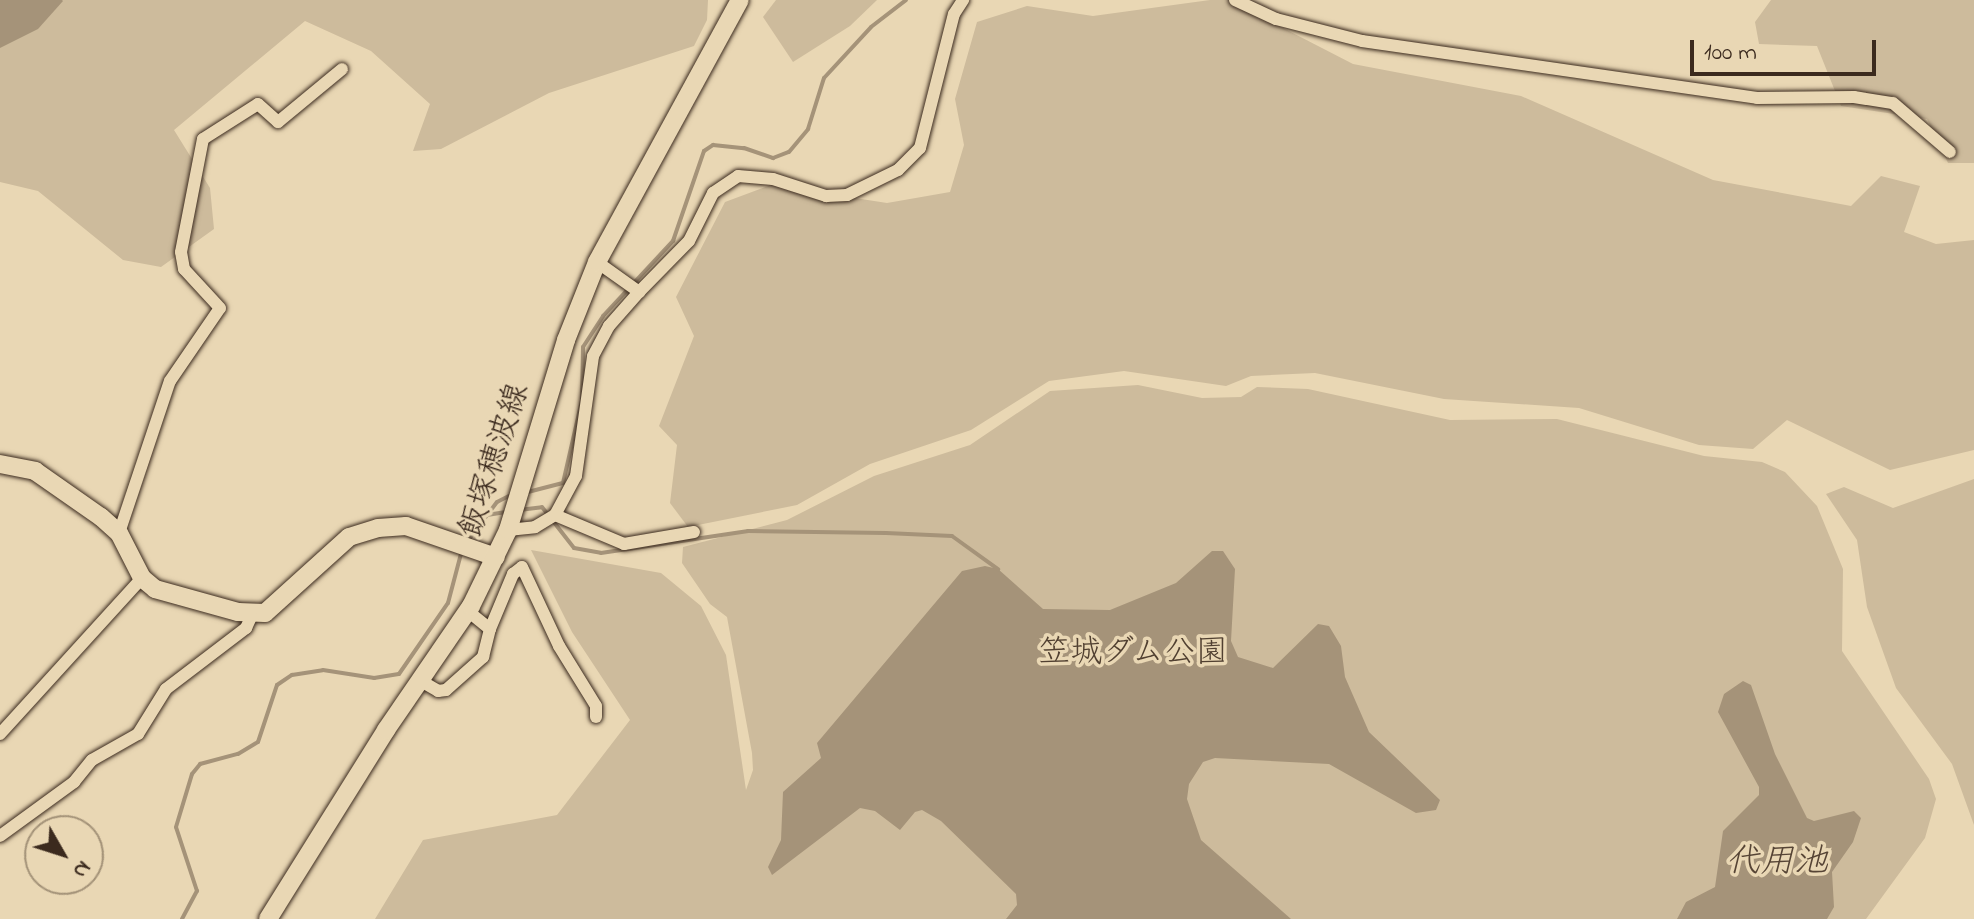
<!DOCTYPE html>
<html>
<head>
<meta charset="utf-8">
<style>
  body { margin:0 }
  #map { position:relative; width:1974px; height:919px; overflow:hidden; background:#e9d7b4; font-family:"Indie Flower","Klee One",sans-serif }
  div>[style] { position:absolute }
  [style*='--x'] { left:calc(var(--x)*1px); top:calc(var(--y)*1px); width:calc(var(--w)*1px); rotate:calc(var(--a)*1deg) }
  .green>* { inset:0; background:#cdbb9c }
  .water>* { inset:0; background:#a59379 }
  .stream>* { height:4px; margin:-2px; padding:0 2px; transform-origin:2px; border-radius:2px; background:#a59379 }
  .roads { filter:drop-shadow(0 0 2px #3b2a1e) drop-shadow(0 0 2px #3b2a1e) }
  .street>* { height:12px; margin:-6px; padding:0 6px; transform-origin:6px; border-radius:6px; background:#e9d7b4 }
  .secondary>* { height:18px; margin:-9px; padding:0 9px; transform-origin:9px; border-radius:9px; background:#e9d7b4 }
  span { translate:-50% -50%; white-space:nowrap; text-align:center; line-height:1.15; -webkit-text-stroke:7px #e9d7b4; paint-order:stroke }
  .street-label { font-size:32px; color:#3b2a1e }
  .park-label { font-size:32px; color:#514031 }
  .water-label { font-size:34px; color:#564435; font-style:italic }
  .north { position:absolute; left:24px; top:815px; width:80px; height:80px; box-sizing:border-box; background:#e9d7b4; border:2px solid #a39278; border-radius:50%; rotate:129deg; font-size:22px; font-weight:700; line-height:32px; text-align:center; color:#3b2a1e }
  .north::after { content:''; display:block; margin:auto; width:28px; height:36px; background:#3b2a1e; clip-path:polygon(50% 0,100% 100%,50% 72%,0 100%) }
  .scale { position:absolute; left:1690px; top:40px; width:186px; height:36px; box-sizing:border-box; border:4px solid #3b2a1e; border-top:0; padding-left:10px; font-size:24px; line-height:28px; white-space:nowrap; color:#3b2a1e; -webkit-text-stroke:6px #e9d7b4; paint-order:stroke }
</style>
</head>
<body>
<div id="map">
  <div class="green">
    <i style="clip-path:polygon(0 0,708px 0,707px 20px,694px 46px,549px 93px,441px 149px,413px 151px,430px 104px,371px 51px,305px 21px,174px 130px,210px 188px,214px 229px,161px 267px,123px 260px,38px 191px,0 182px)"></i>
    <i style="clip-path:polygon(776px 0,877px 0,850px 26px,793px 62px,763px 17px)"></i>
    <i style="clip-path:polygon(1210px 0,1229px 0,1353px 64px,1521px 96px,1713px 180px,1851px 206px,1881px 176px,1920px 186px,1904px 232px,1936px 244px,1974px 240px,1974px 450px,1890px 470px,1787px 420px,1753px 449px,1699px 445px,1579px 408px,1444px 399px,1315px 373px,1251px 376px,1226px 386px,1124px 371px,1049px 381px,971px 430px,870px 464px,797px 505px,688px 527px,670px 503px,677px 445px,659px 426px,694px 336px,676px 297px,725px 202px,771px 185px,887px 203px,950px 192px,964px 145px,955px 99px,977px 22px,1027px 6px,1093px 16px)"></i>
    <i style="clip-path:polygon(1771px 0,1974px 0,1974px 163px,1948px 163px,1927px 119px,1841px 106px,1817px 46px,1759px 44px,1755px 22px)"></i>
    <i style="clip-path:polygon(1138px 385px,1202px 398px,1241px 397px,1257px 387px,1308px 389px,1450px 420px,1557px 419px,1704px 456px,1762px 462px,1785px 472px,1817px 506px,1843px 569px,1842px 651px,1929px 779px,1936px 799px,1925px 838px,1866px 919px,375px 919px,423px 840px,557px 815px,630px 720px,572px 632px,531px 550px,661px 573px,701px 606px,726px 655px,746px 790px,753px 770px,752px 753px,727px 617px,710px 604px,682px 563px,683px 547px,787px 520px,874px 476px,970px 445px,1050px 391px)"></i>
    <i style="clip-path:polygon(1974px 479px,1974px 825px,1952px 764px,1896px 688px,1867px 607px,1857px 540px,1826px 494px,1844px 487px,1893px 508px)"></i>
  </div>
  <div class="water">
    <i style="clip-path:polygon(0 0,62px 0,63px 1px,38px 29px,0 48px)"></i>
    <i style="clip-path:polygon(1212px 551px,1223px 551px,1235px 569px,1231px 641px,1238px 657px,1273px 668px,1318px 624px,1329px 626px,1341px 646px,1345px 677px,1369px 732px,1440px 800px,1436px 810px,1416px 813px,1329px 764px,1215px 758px,1203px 762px,1189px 784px,1187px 799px,1201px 840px,1291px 919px,1006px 919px,1017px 905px,1016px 894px,941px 821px,922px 810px,915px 812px,900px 830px,875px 811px,860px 808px,772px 875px,768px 867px,781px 840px,783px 792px,821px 758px,817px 743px,962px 571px,985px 566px,998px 569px,1043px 609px,1110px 610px,1176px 583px)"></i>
    <i style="clip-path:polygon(1743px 681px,1751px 685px,1775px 754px,1807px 818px,1814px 821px,1854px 811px,1861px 818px,1853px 842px,1832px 872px,1834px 907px,1827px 919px,1677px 919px,1686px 902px,1715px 887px,1723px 831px,1759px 795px,1759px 787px,1718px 712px,1724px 694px)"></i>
  </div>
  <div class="stream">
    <i style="--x:524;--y:493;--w:40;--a:-14.4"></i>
    <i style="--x:563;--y:483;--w:85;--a:-77.1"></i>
    <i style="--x:582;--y:400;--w:53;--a:-88.9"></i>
    <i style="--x:583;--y:347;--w:37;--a:-57"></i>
    <i style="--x:603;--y:316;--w:103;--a:-47"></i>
    <i style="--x:673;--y:241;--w:95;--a:-71"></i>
    <i style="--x:704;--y:151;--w:11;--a:-34"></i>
    <i style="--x:713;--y:145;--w:31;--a:6"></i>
    <i style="--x:744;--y:148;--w:31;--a:19"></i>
    <i style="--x:773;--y:158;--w:17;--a:-21"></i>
    <i style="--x:789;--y:152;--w:30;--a:-50"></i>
    <i style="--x:808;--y:129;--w:53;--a:-72.6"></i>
    <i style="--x:824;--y:78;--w:69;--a:-47.3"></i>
    <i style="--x:871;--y:27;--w:44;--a:-37.6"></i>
    <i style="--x:519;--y:510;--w:23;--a:-7"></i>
    <i style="--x:542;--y:507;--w:52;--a:52"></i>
    <i style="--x:574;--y:548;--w:27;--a:10"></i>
    <i style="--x:601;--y:553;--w:149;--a:-8.5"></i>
    <i style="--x:748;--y:531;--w:138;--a:0.8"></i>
    <i style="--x:886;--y:533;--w:66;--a:2.6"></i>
    <i style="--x:952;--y:536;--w:57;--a:35.7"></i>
    <i style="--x:487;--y:515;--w:19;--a:-9"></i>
    <i style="--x:466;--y:543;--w:51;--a:-52.9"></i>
    <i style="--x:497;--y:502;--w:16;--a:-27"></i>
    <i style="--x:182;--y:919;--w:32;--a:-62"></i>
    <i style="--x:197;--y:891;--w:67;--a:-108.2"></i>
    <i style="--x:176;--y:827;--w:55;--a:-73.2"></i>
    <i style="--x:192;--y:774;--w:13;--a:-51"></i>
    <i style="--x:200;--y:764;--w:39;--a:-15"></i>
    <i style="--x:238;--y:754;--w:23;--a:-31"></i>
    <i style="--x:258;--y:742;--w:60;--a:-71.6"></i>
    <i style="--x:277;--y:685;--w:18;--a:-34"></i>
    <i style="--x:292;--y:675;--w:31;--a:-9"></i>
    <i style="--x:323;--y:670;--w:52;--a:8.9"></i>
    <i style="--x:374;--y:678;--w:25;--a:-9"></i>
    <i style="--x:399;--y:674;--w:86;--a:-55.4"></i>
    <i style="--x:448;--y:603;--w:55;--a:-75.2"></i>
  </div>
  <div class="roads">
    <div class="street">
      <i style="--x:1235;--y:0;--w:45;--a:24.9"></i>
      <i style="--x:1276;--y:19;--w:89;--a:14.3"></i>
      <i style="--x:1362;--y:41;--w:399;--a:8.2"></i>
      <i style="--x:1757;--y:98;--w:97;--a:-0.6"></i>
      <i style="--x:1854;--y:97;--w:39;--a:9"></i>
      <i style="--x:1893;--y:103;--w:75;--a:40.7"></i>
      <i style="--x:597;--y:262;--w:52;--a:35.5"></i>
      <i style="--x:639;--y:292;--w:71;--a:-45.6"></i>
      <i style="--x:689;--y:241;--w:54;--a:-63.4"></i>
      <i style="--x:713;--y:193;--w:30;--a:-34"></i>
      <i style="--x:738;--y:176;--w:35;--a:5"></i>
      <i style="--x:773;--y:179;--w:56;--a:17.8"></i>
      <i style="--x:826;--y:196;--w:21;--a:-3"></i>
      <i style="--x:847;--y:195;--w:57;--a:-26.1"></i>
      <i style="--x:898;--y:170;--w:31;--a:-45"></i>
      <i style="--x:920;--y:148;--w:138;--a:-75.8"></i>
      <i style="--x:954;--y:14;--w:17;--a:-57"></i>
      <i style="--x:555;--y:515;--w:44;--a:-61.7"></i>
      <i style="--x:576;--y:476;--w:121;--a:-81.9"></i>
      <i style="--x:593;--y:356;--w:34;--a:-62"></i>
      <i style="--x:609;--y:326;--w:45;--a:-48.6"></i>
      <i style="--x:508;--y:530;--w:27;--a:-6"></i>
      <i style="--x:535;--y:527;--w:23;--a:-31"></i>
      <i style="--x:555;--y:515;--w:75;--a:22.8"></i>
      <i style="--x:624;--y:544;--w:71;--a:-9.7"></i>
      <i style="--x:119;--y:533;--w:160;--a:-71.5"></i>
      <i style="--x:170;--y:381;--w:88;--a:-55.6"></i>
      <i style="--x:220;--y:308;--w:53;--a:-132.7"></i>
      <i style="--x:184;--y:269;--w:17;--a:-100"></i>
      <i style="--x:181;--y:252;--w:115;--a:-79"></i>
      <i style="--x:203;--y:139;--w:65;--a:-32.5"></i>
      <i style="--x:258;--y:104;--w:27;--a:42"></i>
      <i style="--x:278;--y:122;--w:83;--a:-39.6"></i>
      <i style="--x:490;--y:629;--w:60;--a:-67.3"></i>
      <i style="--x:513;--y:574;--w:11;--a:-38"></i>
      <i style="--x:522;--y:567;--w:87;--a:64.9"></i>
      <i style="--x:559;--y:646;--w:70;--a:58.3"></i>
      <i style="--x:596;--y:706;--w:11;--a:90"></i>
      <i style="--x:421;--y:681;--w:20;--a:30"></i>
      <i style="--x:438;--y:691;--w:8;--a:-7"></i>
      <i style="--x:446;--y:690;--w:50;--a:-41.7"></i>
      <i style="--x:483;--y:657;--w:29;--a:-76"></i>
      <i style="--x:490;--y:629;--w:28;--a:-141"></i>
      <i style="--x:0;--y:734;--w:211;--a:-47.7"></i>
      <i style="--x:0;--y:836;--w:92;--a:-36.1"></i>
      <i style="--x:74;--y:782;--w:28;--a:-51"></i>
      <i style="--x:92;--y:760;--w:53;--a:-29.5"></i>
      <i style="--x:138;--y:734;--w:53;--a:-58.1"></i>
      <i style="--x:166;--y:689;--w:101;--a:-37.3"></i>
      <i style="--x:246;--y:628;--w:14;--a:-65"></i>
    </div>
    <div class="secondary">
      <i style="--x:0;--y:464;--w:36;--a:11"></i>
      <i style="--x:35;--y:471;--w:80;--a:34.9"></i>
      <i style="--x:101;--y:517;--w:24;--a:42"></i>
      <i style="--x:119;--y:533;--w:51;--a:62.9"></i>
      <i style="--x:142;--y:578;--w:17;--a:40"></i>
      <i style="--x:155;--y:589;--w:86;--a:15.5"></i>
      <i style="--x:238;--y:612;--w:27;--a:2"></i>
      <i style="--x:265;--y:613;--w:113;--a:-42.1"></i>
      <i style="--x:349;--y:537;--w:30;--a:-17"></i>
      <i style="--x:378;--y:528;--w:28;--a:-4"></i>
      <i style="--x:406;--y:526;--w:95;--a:19"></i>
      <i style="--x:268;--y:919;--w:223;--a:-58"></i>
      <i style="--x:386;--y:730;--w:150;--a:-55.6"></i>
      <i style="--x:471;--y:606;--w:85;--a:-64"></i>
      <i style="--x:508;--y:530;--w:199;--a:-73"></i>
      <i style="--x:566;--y:340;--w:84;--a:-68.3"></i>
      <i style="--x:597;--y:262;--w:298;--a:-61.4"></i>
    </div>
  </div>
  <div class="street-label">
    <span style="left:496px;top:461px;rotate:-72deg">飯塚穂波線</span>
  </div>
  <div class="park-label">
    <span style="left:1133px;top:654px">笠城ダム公園</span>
  </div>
  <div class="water-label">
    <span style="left:1777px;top:864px">代用池</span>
  </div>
  <div class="north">N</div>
  <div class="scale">100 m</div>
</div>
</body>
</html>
